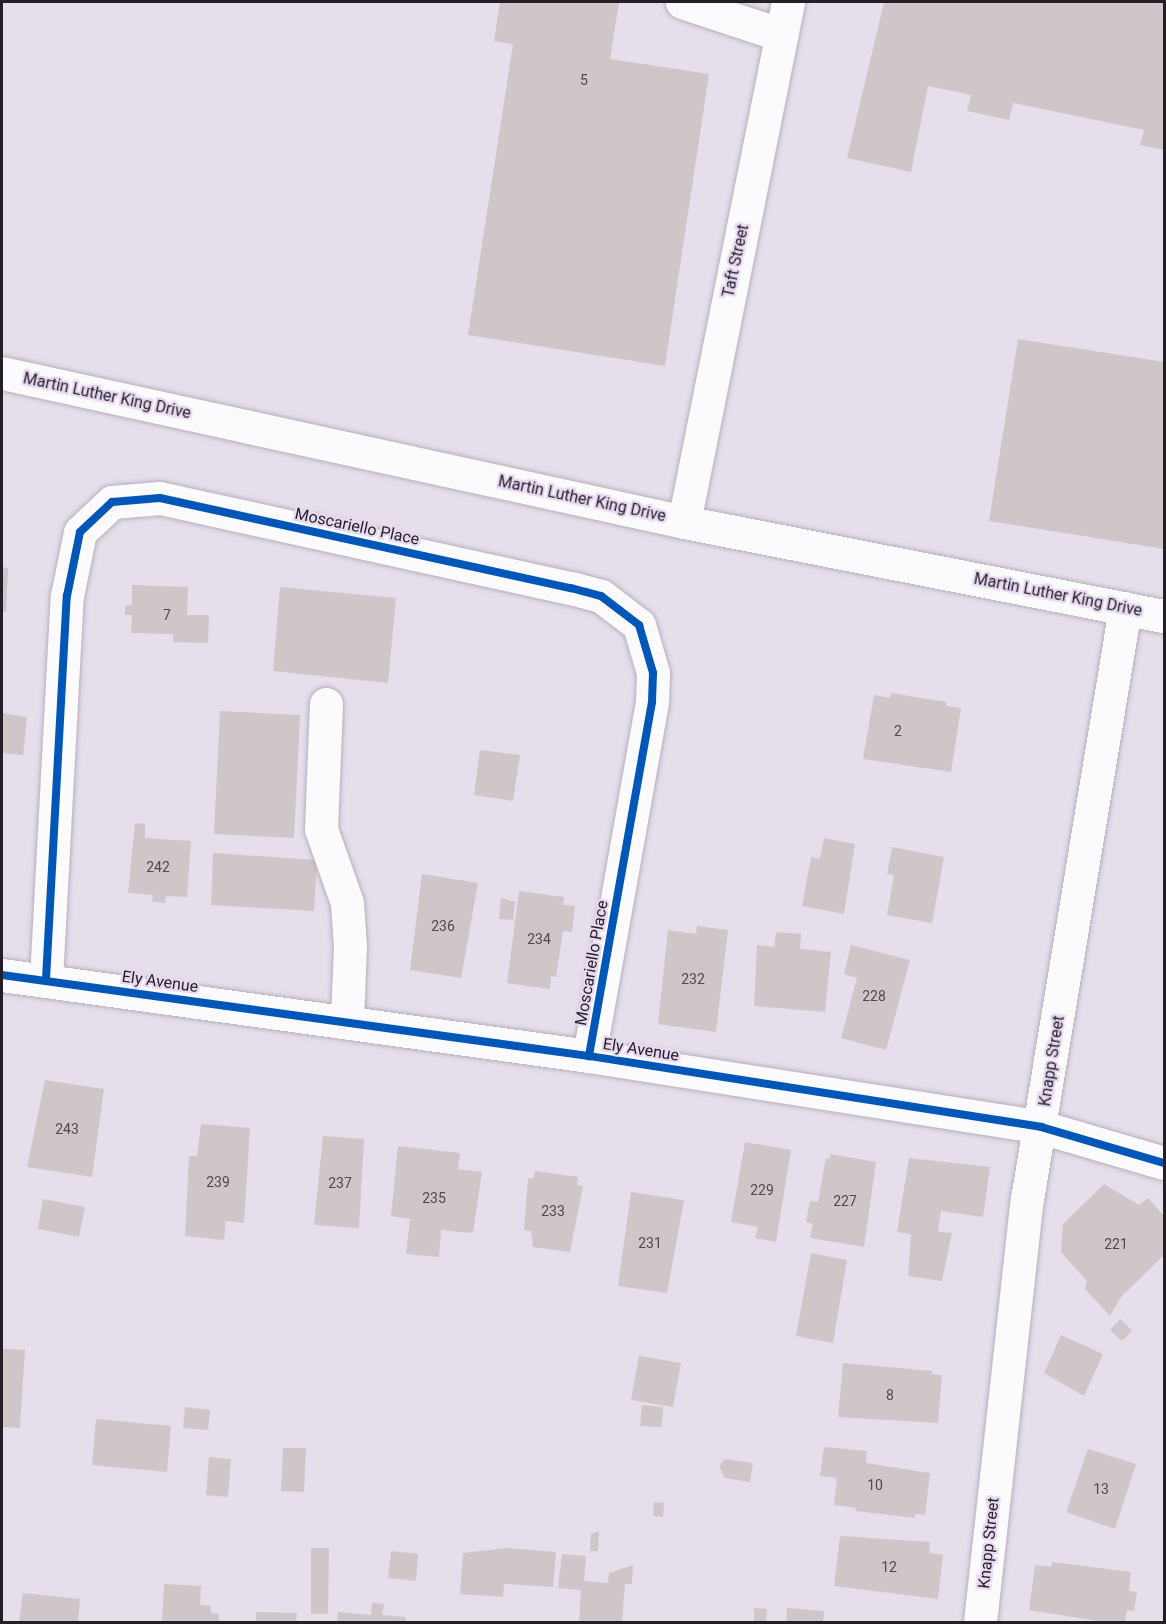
<!DOCTYPE html>
<html>
<head>
<meta charset="utf-8">
<style>
  body { margin:0 }
  #map { position:relative; width:1166px; height:1624px; overflow:hidden; background:#e6deeb; font-family:Roboto,sans-serif }
  div>[style] { position:absolute }
  [style*='--x'] { left:calc(var(--x)*1px); top:calc(var(--y)*1px); width:calc(var(--w)*1px); rotate:calc(var(--a)*1deg) }
  .building>* { inset:0; background:#cfc6ca }
  .roads { filter:drop-shadow(0 0 2px #b7b1bb) drop-shadow(0 0 2px #b7b1bb) }
  .minor>* { height:33px; margin:-16.5px; padding:0 16.5px; transform-origin:16.5px; border-radius:16.5px; background:#fbfafc }
  .major>* { height:33px; margin:-16.5px; padding:0 16.5px; transform-origin:16.5px; border-radius:16.5px; background:#fbfafc }
  .cycleway>* { height:8px; margin:-4px; padding:0 4px; transform-origin:4px; border-radius:4px; background:#0057b8 }
  span { translate:-50% -50%; white-space:nowrap; text-align:center; line-height:1.15; -webkit-text-stroke:4.5px #e7d9f0; paint-order:stroke }
  .number-label { font-size:14px; color:#4f4950 }
  .number-label span { -webkit-text-stroke-width:0 }
  .street-label { font-size:16px; color:#241f27 }
  .frame { position:absolute; inset:0; border:3px solid #241f27; pointer-events:none }
</style>
</head>
<body>
<div id="map">
  <div class="building">
    <i style="clip-path:polygon(500px 2px,619px 2px,610px 59px,709px 74px,665px 366px,468px 335px,513px 44px,494px 41px)"></i>
    <i style="clip-path:polygon(884px 2px,1164px 2px,1164px 150px,1140px 145px,1144px 130px,1013px 103px,1009px 120px,967px 111px,971px 95px,928px 86px,911px 172px,847px 158px)"></i>
    <i style="clip-path:polygon(1018px 339px,1164px 362px,1164px 549px,989px 521px)"></i>
    <i style="clip-path:polygon(2px 567px,8px 568px,6px 612px,2px 612px)"></i>
    <i style="clip-path:polygon(132px 585px,188px 587px,187px 615px,209px 615px,208px 643px,173px 642px,173px 634px,131px 633px,132px 615px,125px 615px,125px 606px,132px 605px)"></i>
    <i style="clip-path:polygon(280px 587px,396px 598px,388px 683px,273px 671px)"></i>
    <i style="clip-path:polygon(891px 693px,946px 702px,946px 706px,961px 708px,951px 772px,863px 759px,874px 695px,890px 698px)"></i>
    <i style="clip-path:polygon(220px 711px,300px 715px,294px 838px,214px 834px)"></i>
    <i style="clip-path:polygon(2px 713px,27px 717px,23px 755px,2px 753px)"></i>
    <i style="clip-path:polygon(480px 750px,520px 755px,513px 801px,474px 795px)"></i>
    <i style="clip-path:polygon(135px 823px,145px 824px,145px 838px,191px 841px,187px 897px,166px 896px,165px 903px,152px 902px,153px 895px,128px 893px)"></i>
    <i style="clip-path:polygon(824px 838px,855px 844px,844px 914px,802px 906px,811px 857px,820px 859px)"></i>
    <i style="clip-path:polygon(892px 847px,944px 857px,932px 923px,887px 915px,894px 875px,887px 874px)"></i>
    <i style="clip-path:polygon(213px 853px,317px 860px,314px 911px,211px 905px)"></i>
    <i style="clip-path:polygon(422px 874px,478px 883px,461px 978px,410px 970px)"></i>
    <i style="clip-path:polygon(519px 891px,564px 897px,563px 905px,575px 906px,572px 932px,563px 931px,556px 977px,551px 976px,550px 989px,507px 983px)"></i>
    <i style="clip-path:polygon(501px 898px,515px 902px,513px 920px,499px 919px)"></i>
    <i style="clip-path:polygon(697px 926px,728px 930px,716px 1032px,658px 1024px,668px 930px,696px 934px)"></i>
    <i style="clip-path:polygon(776px 932px,801px 934px,800px 949px,831px 952px,825px 1012px,754px 1006px,757px 945px,774px 947px)"></i>
    <i style="clip-path:polygon(851px 945px,910px 960px,886px 1050px,841px 1038px,857px 978px,844px 974px)"></i>
    <i style="clip-path:polygon(45px 1080px,104px 1089px,92px 1177px,27px 1167px)"></i>
    <i style="clip-path:polygon(201px 1124px,250px 1128px,244px 1223px,226px 1221px,224px 1240px,185px 1236px,189px 1156px,197px 1156px)"></i>
    <i style="clip-path:polygon(323px 1136px,364px 1139px,359px 1228px,314px 1225px)"></i>
    <i style="clip-path:polygon(745px 1142px,791px 1150px,776px 1242px,755px 1238px,758px 1227px,731px 1222px)"></i>
    <i style="clip-path:polygon(398px 1146px,460px 1153px,458px 1169px,482px 1172px,473px 1233px,441px 1230px,439px 1257px,406px 1254px,410px 1219px,391px 1216px)"></i>
    <i style="clip-path:polygon(830px 1154px,876px 1162px,864px 1247px,810px 1238px,813px 1224px,806px 1222px,810px 1201px,818px 1202px,826px 1158px,830px 1159px)"></i>
    <i style="clip-path:polygon(909px 1158px,990px 1167px,983px 1217px,941px 1211px,938px 1232px,952px 1233px,942px 1281px,908px 1276px,911px 1234px,897px 1232px)"></i>
    <i style="clip-path:polygon(535px 1171px,578px 1177px,577px 1185px,583px 1186px,570px 1252px,533px 1247px,531px 1231px,524px 1230px,528px 1178px,533px 1179px)"></i>
    <i style="clip-path:polygon(1104px 1184px,1139px 1205px,1148px 1198px,1164px 1216px,1163px 1256px,1121px 1297px,1110px 1316px,1085px 1289px,1087px 1281px,1061px 1252px,1063px 1224px)"></i>
    <i style="clip-path:polygon(631px 1192px,684px 1200px,667px 1293px,618px 1286px)"></i>
    <i style="clip-path:polygon(43px 1199px,85px 1207px,79px 1237px,38px 1229px)"></i>
    <i style="clip-path:polygon(811px 1253px,847px 1260px,833px 1343px,796px 1336px)"></i>
    <i style="clip-path:polygon(1120px 1319px,1132px 1330px,1122px 1341px,1110px 1330px)"></i>
    <i style="clip-path:polygon(1061px 1335px,1103px 1354px,1084px 1396px,1044px 1373px)"></i>
    <i style="clip-path:polygon(2px 1349px,25px 1350px,20px 1428px,2px 1427px)"></i>
    <i style="clip-path:polygon(639px 1356px,681px 1363px,673px 1407px,631px 1400px)"></i>
    <i style="clip-path:polygon(843px 1363px,932px 1371px,931px 1374px,942px 1375px,938px 1423px,838px 1417px)"></i>
    <i style="clip-path:polygon(642px 1405px,663px 1407px,662px 1427px,640px 1426px)"></i>
    <i style="clip-path:polygon(185px 1407px,210px 1410px,208px 1430px,183px 1428px)"></i>
    <i style="clip-path:polygon(96px 1419px,171px 1426px,167px 1472px,92px 1465px)"></i>
    <i style="clip-path:polygon(824px 1447px,867px 1451px,866px 1463px,930px 1473px,925px 1515px,915px 1514px,915px 1518px,856px 1511px,856px 1508px,834px 1505px,837px 1478px,820px 1476px)"></i>
    <i style="clip-path:polygon(283px 1448px,306px 1448px,304px 1492px,281px 1491px)"></i>
    <i style="clip-path:polygon(1088px 1449px,1136px 1464px,1115px 1529px,1066px 1512px)"></i>
    <i style="clip-path:polygon(209px 1457px,231px 1459px,228px 1497px,206px 1495px)"></i>
    <i style="clip-path:polygon(725px 1459px,753px 1463px,750px 1482px,725px 1478px,719px 1466px)"></i>
    <i style="clip-path:polygon(654px 1502px,664px 1503px,663px 1517px,653px 1516px)"></i>
    <i style="clip-path:polygon(599px 1531px,598px 1551px,590px 1551px,591px 1534px)"></i>
    <i style="clip-path:polygon(840px 1536px,930px 1542px,929px 1553px,943px 1555px,938px 1599px,834px 1586px)"></i>
    <i style="clip-path:polygon(311px 1548px,329px 1548px,328px 1614px,311px 1614px)"></i>
    <i style="clip-path:polygon(506px 1548px,556px 1552px,553px 1587px,504px 1584px,503px 1597px,460px 1594px,463px 1553px)"></i>
    <i style="clip-path:polygon(391px 1551px,418px 1554px,416px 1581px,388px 1578px)"></i>
    <i style="clip-path:polygon(562px 1554px,586px 1556px,584px 1581px,608px 1583px,609px 1573px,633px 1565px,632px 1584px,625px 1584px,622px 1622px,579px 1622px,581px 1590px,558px 1588px)"></i>
    <i style="clip-path:polygon(1052px 1562px,1131px 1572px,1129px 1591px,1137px 1592px,1134px 1611px,1127px 1610px,1125px 1622px,1104px 1622px,1029px 1610px,1035px 1565px,1051px 1567px)"></i>
    <i style="clip-path:polygon(164px 1584px,201px 1586px,200px 1605px,211px 1606px,211px 1613px,219px 1614px,219px 1622px,162px 1622px)"></i>
    <i style="clip-path:polygon(23px 1593px,80px 1599px,78px 1622px,19px 1622px)"></i>
    <i style="clip-path:polygon(372px 1603px,384px 1604px,382px 1615px,406px 1617px,405px 1622px,337px 1622px,338px 1612px,371px 1615px)"></i>
    <i style="clip-path:polygon(754px 1608px,767px 1609px,766px 1622px,754px 1622px)"></i>
    <i style="clip-path:polygon(787px 1608px,824px 1611px,823px 1622px,786px 1622px)"></i>
    <i style="clip-path:polygon(256px 1612px,297px 1613px,296px 1622px,256px 1622px)"></i>
  </div>
  <div class="roads">
    <div class="minor">
      <i style="--x:682;--y:2;--w:105;--a:18.3"></i>
      <i style="--x:684;--y:522;--w:530;--a:-78.69"></i>
      <i style="--x:326;--y:704;--w:125;--a:92.3"></i>
      <i style="--x:321;--y:829;--w:78;--a:70.6"></i>
      <i style="--x:347;--y:903;--w:43;--a:86"></i>
      <i style="--x:350;--y:946;--w:76;--a:92.3"></i>
      <i style="--x:2;--y:975;--w:593;--a:7.86"></i>
      <i style="--x:589;--y:1056;--w:458;--a:8.9"></i>
      <i style="--x:1041;--y:1127;--w:128;--a:16.3"></i>
      <i style="--x:46;--y:979;--w:384;--a:-86.9"></i>
      <i style="--x:67;--y:596;--w:65;--a:-78.5"></i>
      <i style="--x:80;--y:532;--w:44;--a:-43.2"></i>
      <i style="--x:112;--y:502;--w:48;--a:-4.8"></i>
      <i style="--x:160;--y:498;--w:421;--a:12.4"></i>
      <i style="--x:571;--y:588;--w:31;--a:15"></i>
      <i style="--x:601;--y:596;--w:48;--a:37.3"></i>
      <i style="--x:639;--y:625;--w:50;--a:73.7"></i>
      <i style="--x:653;--y:673;--w:29;--a:92"></i>
      <i style="--x:652;--y:702;--w:360;--a:100.1"></i>
      <i style="--x:980;--y:1622;--w:426;--a:-83.7"></i>
      <i style="--x:1027;--y:1199;--w:599;--a:-80.58"></i>
    </div>
    <div class="major">
      <i style="--x:2;--y:373;--w:698;--a:12.32"></i>
      <i style="--x:684;--y:522;--w:489;--a:11.1"></i>
    </div>
  </div>
  <div class="cycleway">
    <i style="--x:2;--y:975;--w:593;--a:7.86"></i>
    <i style="--x:589;--y:1056;--w:458;--a:8.9"></i>
    <i style="--x:1041;--y:1127;--w:128;--a:16.3"></i>
    <i style="--x:46;--y:979;--w:384;--a:-86.9"></i>
    <i style="--x:67;--y:596;--w:65;--a:-78.5"></i>
    <i style="--x:80;--y:532;--w:44;--a:-43.2"></i>
    <i style="--x:112;--y:502;--w:48;--a:-4.8"></i>
    <i style="--x:160;--y:498;--w:421;--a:12.4"></i>
    <i style="--x:571;--y:588;--w:31;--a:15"></i>
    <i style="--x:601;--y:596;--w:48;--a:37.3"></i>
    <i style="--x:639;--y:625;--w:50;--a:73.7"></i>
    <i style="--x:653;--y:673;--w:29;--a:92"></i>
    <i style="--x:652;--y:702;--w:360;--a:100.1"></i>
  </div>
  <div class="number-label">
    <span style="left:584px;top:80px">5</span>
    <span style="left:167px;top:615px">7</span>
    <span style="left:898px;top:731px">2</span>
    <span style="left:158px;top:867px">242</span>
    <span style="left:443px;top:926px">236</span>
    <span style="left:539px;top:939px">234</span>
    <span style="left:693px;top:979px">232</span>
    <span style="left:874px;top:996px">228</span>
    <span style="left:67px;top:1129px">243</span>
    <span style="left:218px;top:1182px">239</span>
    <span style="left:340px;top:1183px">237</span>
    <span style="left:762px;top:1190px">229</span>
    <span style="left:434px;top:1198px">235</span>
    <span style="left:845px;top:1201px">227</span>
    <span style="left:553px;top:1211px">233</span>
    <span style="left:650px;top:1243px">231</span>
    <span style="left:1116px;top:1244px">221</span>
    <span style="left:890px;top:1395px">8</span>
    <span style="left:875px;top:1485px">10</span>
    <span style="left:1101px;top:1489px">13</span>
    <span style="left:889px;top:1567px">12</span>
  </div>
  <div class="street-label">
    <span style="left:736px;top:261px;rotate:-78deg">Taft Street</span>
    <span style="left:107px;top:396px;rotate:12deg">Martin Luther King Drive</span>
    <span style="left:582px;top:499px;rotate:12deg">Martin Luther King Drive</span>
    <span style="left:357px;top:527px;rotate:12deg">Moscariello Place</span>
    <span style="left:1058px;top:595px;rotate:11deg">Martin Luther King Drive</span>
    <span style="left:592px;top:963px;rotate:-80deg">Moscariello Place</span>
    <span style="left:160px;top:982px;rotate:8deg">Ely Avenue</span>
    <span style="left:641px;top:1050px;rotate:9deg">Ely Avenue</span>
    <span style="left:1052px;top:1061px;rotate:-81deg">Knapp Street</span>
    <span style="left:989px;top:1543px;rotate:-84deg">Knapp Street</span>
  </div>
  <div class="frame"></div>
</div>
</body>
</html>
